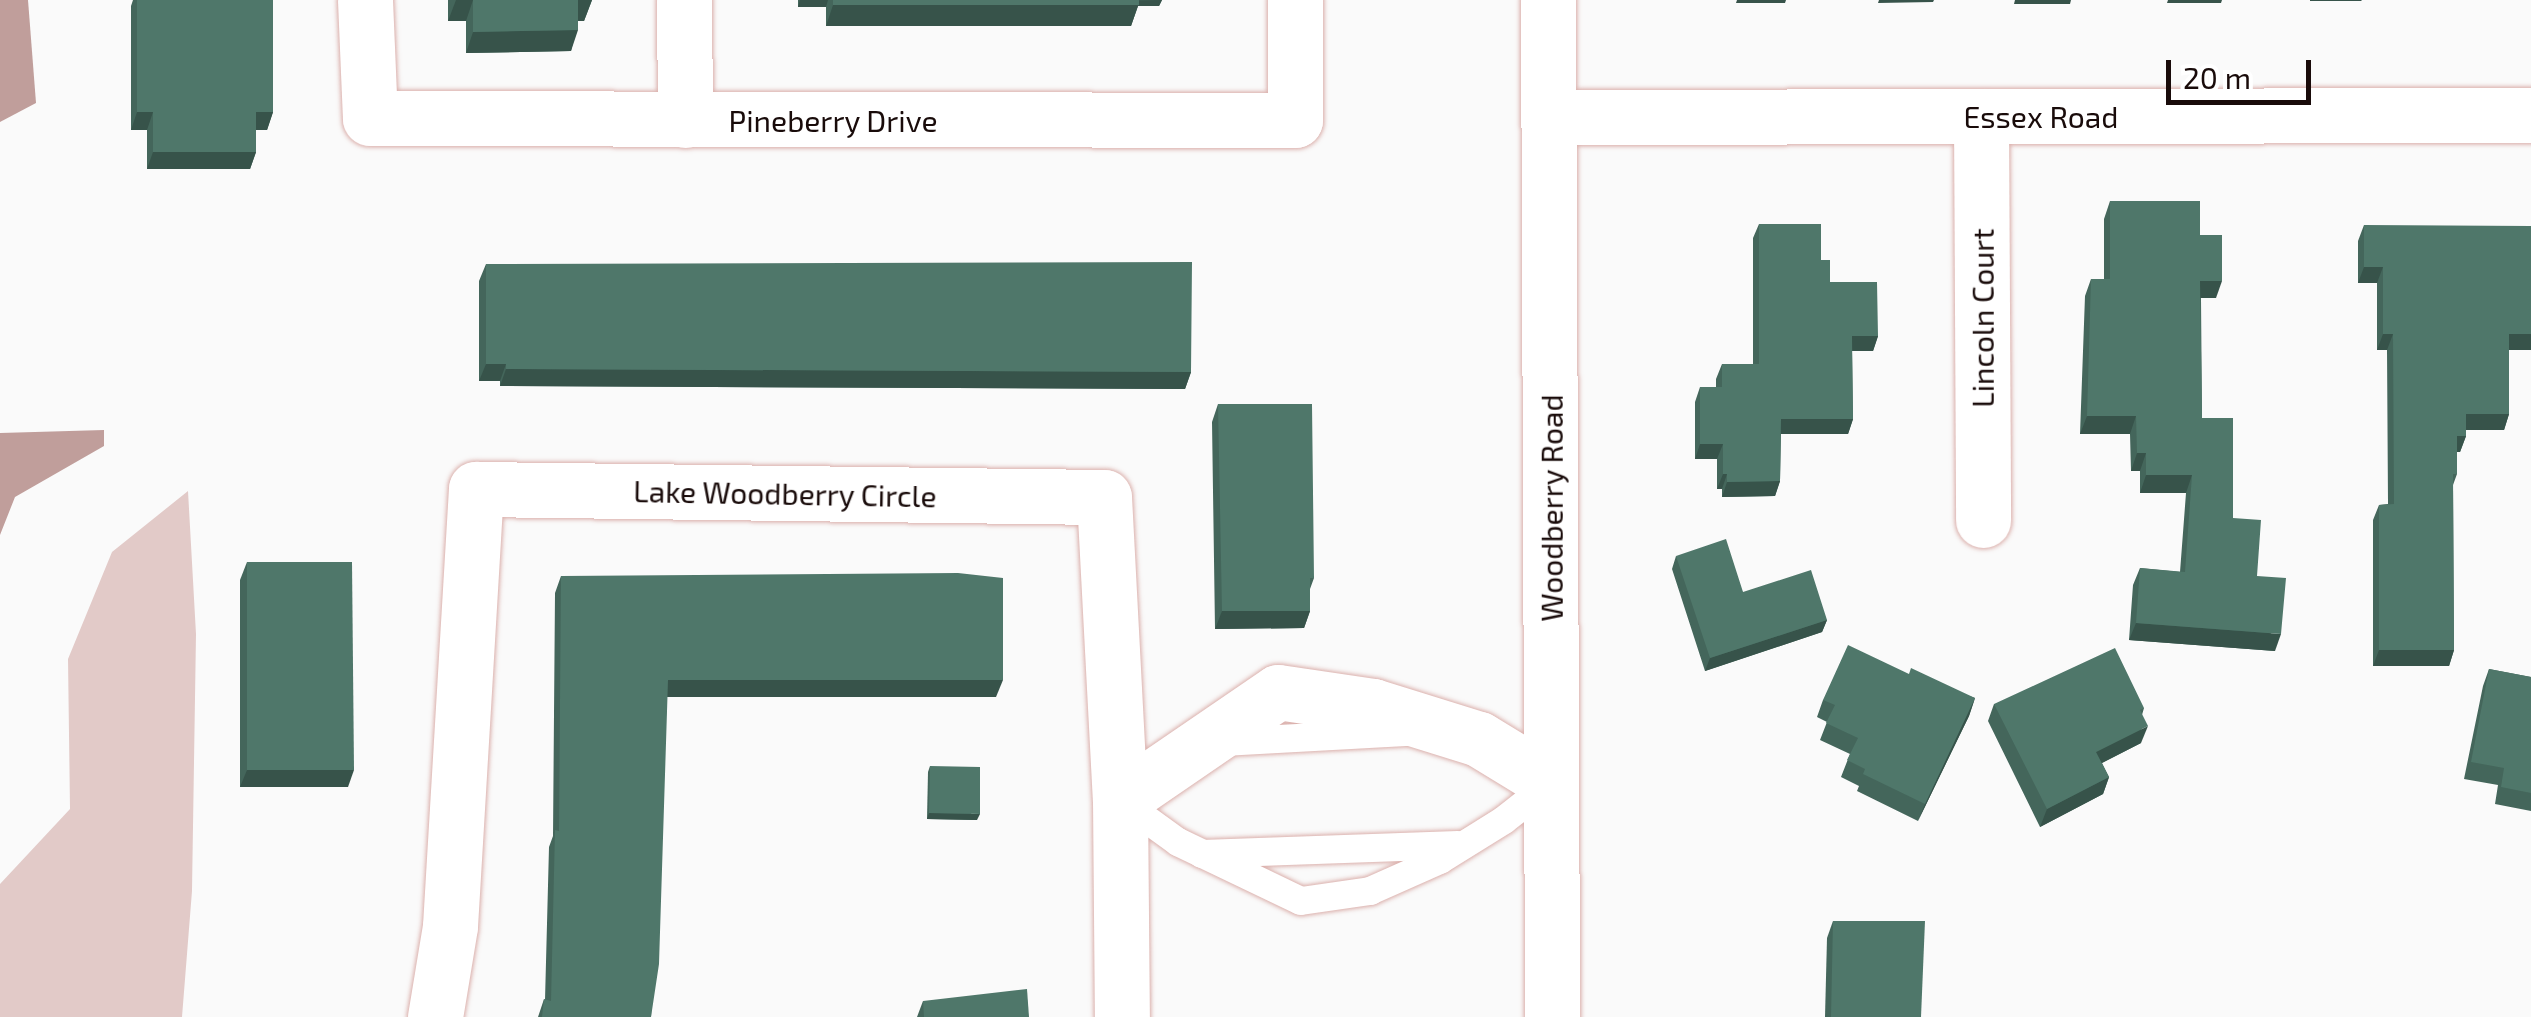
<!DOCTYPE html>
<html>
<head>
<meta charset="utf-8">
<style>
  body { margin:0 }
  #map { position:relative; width:2531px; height:1017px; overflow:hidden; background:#fafafa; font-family:"Exo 2",sans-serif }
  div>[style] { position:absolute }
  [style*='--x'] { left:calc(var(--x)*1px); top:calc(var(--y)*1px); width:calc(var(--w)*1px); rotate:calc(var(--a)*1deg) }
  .green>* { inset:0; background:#e2cac8 }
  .water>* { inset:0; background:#c09e9b }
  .roads { filter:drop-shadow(0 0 2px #dbb1ad) drop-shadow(0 0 2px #dbb1ad) }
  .service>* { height:28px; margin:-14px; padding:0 14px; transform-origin:14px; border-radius:14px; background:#fff }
  .minor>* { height:55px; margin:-27.5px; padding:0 27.5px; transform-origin:27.5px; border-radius:27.5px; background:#fff }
  .tertiary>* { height:55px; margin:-27.5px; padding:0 27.5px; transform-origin:27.5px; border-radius:27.5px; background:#fff }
  .wall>* { inset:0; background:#44665b }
  .shaded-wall>* { inset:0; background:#37534a }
  .building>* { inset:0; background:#4f776a }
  span { translate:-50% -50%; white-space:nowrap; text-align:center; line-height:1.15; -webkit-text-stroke:8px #fff; paint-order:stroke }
  .street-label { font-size:30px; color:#190b0a }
  .scale { position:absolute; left:2166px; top:60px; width:145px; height:45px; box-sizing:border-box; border:5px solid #190b0a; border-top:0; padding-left:12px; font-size:30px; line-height:35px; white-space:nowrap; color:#190b0a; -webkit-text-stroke:8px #fff; paint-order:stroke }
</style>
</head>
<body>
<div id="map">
  <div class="green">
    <i style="clip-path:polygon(188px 491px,196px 634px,192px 891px,182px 1017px,0 1017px,0 884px,70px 809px,68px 659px,112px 552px)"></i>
  </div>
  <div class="water">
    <i style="clip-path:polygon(0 0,28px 0,36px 103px,0 122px)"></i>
    <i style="clip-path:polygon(104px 430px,104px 446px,15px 497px,0 535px,0 433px)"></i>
  </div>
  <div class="roads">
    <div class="service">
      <i style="--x:1223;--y:742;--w:187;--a:-3.1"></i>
      <i style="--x:1120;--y:800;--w:72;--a:35.9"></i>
      <i style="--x:1178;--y:842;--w:136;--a:25.6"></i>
      <i style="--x:1301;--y:901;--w:70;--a:-8.2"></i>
      <i style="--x:1370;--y:891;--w:77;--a:-23.9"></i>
      <i style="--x:1440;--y:860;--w:75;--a:-32"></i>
      <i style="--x:1504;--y:820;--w:60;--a:-38.2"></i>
      <i style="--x:1202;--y:854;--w:256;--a:-2"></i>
    </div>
    <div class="minor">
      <i style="--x:365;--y:0;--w:118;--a:87.6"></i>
      <i style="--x:370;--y:118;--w:925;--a:0.12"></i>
      <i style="--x:1295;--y:120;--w:120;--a:-90"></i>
      <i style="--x:684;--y:0;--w:120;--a:89.5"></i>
      <i style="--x:1981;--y:116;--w:404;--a:89.7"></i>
      <i style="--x:1551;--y:117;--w:980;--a:-0.12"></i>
      <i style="--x:1120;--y:800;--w:191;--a:-34.4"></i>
      <i style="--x:1278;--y:692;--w:96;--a:8.4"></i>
      <i style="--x:1373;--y:706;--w:111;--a:17.3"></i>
      <i style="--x:1479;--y:739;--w:84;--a:31.4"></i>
      <i style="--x:435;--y:1017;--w:92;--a:-80.6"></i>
      <i style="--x:450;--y:926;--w:438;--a:-86.6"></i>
      <i style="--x:476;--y:489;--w:628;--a:0.73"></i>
      <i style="--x:1104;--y:497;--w:303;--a:87"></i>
      <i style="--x:1120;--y:800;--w:217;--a:89.5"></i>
    </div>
    <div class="tertiary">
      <i style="--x:1548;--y:0;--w:1017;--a:89.77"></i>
    </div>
  </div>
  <div class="wall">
    <i style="clip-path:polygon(133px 0,273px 0,273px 112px,267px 130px,256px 130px,256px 152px,250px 169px,147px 169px,147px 130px,131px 130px,131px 6px)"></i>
    <i style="clip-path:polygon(448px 0,592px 0,584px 21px,578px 21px,571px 51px,466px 53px,466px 21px,448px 21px)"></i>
    <i style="clip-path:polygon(798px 0,1162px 0,1159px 6px,1138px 6px,1131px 26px,826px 26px,826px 7px,798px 7px)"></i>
    <i style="clip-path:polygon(2110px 201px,2200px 235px,2216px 298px,2201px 298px,2202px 418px,2233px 518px,2257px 576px,2275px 651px,2129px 640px,2133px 585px,2140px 568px,2180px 572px,2186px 493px,2140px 493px,2140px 471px,2131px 471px,2130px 434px,2080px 434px,2085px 296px,2091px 279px,2104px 279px,2104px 219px)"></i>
    <i style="clip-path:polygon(1759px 224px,1821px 260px,1830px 282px,1878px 336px,1873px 351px,1852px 351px,1853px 419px,1848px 434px,1781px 434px,1780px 481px,1775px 496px,1722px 497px,1722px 489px,1717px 489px,1717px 459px,1695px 459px,1695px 402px,1700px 387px,1716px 387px,1716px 379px,1722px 364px,1753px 364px,1753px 238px)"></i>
    <i style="clip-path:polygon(2364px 225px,2531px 350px,2509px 350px,2509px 414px,2504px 430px,2466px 430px,2466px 436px,2460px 452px,2457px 452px,2457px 474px,2453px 485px,2454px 650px,2449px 666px,2373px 666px,2373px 520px,2379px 505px,2388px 504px,2387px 350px,2377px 350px,2377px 283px,2358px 283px,2358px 241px)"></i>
    <i style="clip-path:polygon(486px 264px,1191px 372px,1185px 389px,500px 386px,500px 381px,479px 381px,479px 281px)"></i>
    <i style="clip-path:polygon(1218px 404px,1314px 578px,1310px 589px,1310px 611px,1304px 628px,1215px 629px,1212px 422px)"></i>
    <i style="clip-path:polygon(1676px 556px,1743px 592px,1827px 620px,1822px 632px,1705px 671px,1672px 569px)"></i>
    <i style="clip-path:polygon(247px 562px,348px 787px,240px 787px,240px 580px)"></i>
    <i style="clip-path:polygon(561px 576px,996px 697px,667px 697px,651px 1017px,538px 1017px,544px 999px,545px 1000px,549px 847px,553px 836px,555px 593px)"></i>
    <i style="clip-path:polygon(2489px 669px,2531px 677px,2531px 811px,2495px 804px,2498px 785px,2464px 779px,2483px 686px)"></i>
    <i style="clip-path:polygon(1909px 674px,1975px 698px,1969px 716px,1918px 821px,1857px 791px,1859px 786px,1841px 777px,1850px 754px,1820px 740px,1827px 722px,1817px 717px,1823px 700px)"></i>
    <i style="clip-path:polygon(1994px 704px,2144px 708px,2142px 715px,2141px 743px,2102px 763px,2109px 777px,2103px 794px,2040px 827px,1988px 721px)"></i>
    <i style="clip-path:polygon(930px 766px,977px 820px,927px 819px,928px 772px)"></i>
    <i style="clip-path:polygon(1833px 921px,1921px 1017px,1825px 1017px,1827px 938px)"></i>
    <i style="clip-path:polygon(923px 1001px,1029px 1017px,917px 1017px)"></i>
  </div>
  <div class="shaded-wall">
    <i style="clip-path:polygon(456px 0,473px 0,466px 21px,448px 21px)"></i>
    <i style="clip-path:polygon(578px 0,592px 0,584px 21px,571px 21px)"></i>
    <i style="clip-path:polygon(800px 0,828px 0,826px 7px,798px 7px)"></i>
    <i style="clip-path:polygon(1162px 0,1159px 6px,1138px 6px,1131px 26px,826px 26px,833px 5px)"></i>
    <i style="clip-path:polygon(1737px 0,1786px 0,1785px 3px,1736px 3px)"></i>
    <i style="clip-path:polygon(1879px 0,1934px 0,1933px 2px,1878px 3px)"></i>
    <i style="clip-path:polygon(2015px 0,2071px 0,2070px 4px,2014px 4px)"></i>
    <i style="clip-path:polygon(2168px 0,2222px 0,2221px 3px,2167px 3px)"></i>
    <i style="clip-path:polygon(2310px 0,2362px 0,2361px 1px,2310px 1px)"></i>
    <i style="clip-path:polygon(578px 30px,571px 51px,466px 53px,473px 32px)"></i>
    <i style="clip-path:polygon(137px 112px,153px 112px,147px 130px,131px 130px)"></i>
    <i style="clip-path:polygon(256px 112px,273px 112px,267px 130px,250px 130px)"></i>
    <i style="clip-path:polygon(153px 152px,256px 152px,250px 169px,147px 169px)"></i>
    <i style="clip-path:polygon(2364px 267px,2383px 267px,2377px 283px,2358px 283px)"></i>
    <i style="clip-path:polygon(2200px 281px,2222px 281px,2216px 298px,2194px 298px)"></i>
    <i style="clip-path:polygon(2383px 334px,2393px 334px,2387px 350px,2377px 350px)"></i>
    <i style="clip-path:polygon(2509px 334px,2531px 334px,2531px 350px,2504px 350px)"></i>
    <i style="clip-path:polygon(1852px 336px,1878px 336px,1873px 351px,1847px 351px)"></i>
    <i style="clip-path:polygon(486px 364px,506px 364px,500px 381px,479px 381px)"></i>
    <i style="clip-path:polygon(506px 369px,1191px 372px,1185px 389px,500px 386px)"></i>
    <i style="clip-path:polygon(2466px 414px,2509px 414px,2504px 430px,2460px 430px)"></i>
    <i style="clip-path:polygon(2087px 416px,2136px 416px,2130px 434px,2080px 434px)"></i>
    <i style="clip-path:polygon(1781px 419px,1853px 419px,1848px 434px,1775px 434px)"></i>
    <i style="clip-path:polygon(2457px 436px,2466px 436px,2460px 452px,2452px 452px)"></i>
    <i style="clip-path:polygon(1700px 444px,1723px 444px,1717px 459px,1695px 459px)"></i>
    <i style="clip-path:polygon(2137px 453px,2146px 453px,2140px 471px,2131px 471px)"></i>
    <i style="clip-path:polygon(1723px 474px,1727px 474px,1722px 489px,1717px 489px)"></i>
    <i style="clip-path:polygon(2146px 475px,2192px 475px,2186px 493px,2140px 493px)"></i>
    <i style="clip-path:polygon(1780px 481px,1775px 496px,1722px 497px,1727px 482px)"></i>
    <i style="clip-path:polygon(1222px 611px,1310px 611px,1304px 628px,1215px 629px)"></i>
    <i style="clip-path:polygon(1827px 620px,1822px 632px,1705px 671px,1710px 658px)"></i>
    <i style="clip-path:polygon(2136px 623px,2281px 634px,2275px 651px,2129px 640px)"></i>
    <i style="clip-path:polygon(2379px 650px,2454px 650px,2449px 666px,2373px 666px)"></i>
    <i style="clip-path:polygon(668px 680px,1003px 680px,996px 697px,661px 697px)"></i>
    <i style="clip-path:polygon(1975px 698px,1969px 716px,1918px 821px,1925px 804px)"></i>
    <i style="clip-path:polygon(2148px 726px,2141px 743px,2090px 769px,2096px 752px)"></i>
    <i style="clip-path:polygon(247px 770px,354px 770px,348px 787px,240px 787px)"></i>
    <i style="clip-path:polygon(2109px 777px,2103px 794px,2040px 827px,2047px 809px)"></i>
    <i style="clip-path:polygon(929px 813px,980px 814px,977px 820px,927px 819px)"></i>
  </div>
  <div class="building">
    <i style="clip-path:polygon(137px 0,273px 0,273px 112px,256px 112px,256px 152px,153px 152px,153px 112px,137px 112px)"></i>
    <i style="clip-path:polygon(456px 0,592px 0,578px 0,578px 30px,473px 32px,473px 0)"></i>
    <i style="clip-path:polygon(833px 0,1139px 0,1139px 5px,833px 5px)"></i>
    <i style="clip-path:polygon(2110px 201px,2200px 201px,2200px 235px,2222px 235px,2222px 281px,2200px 281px,2202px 418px,2233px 418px,2233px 518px,2261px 520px,2257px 576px,2286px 578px,2281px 634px,2136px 623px,2140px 568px,2185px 572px,2192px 475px,2146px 475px,2146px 453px,2137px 453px,2136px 416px,2087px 416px,2091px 279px,2110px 279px)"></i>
    <i style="clip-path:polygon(1759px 224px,1821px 224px,1821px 260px,1830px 260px,1830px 282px,1877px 282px,1878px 336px,1852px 336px,1853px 419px,1781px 419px,1780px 481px,1727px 482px,1727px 474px,1723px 474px,1723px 444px,1700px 444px,1700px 387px,1722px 387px,1722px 364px,1759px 364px)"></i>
    <i style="clip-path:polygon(2364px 225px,2531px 226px,2531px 334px,2509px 334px,2509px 414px,2466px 414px,2466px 436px,2457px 436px,2457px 474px,2453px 474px,2454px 650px,2379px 650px,2379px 505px,2394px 504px,2393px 334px,2383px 334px,2383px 267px,2364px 267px)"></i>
    <i style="clip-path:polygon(1192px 262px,1191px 372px,506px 369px,506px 364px,486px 364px,486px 264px)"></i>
    <i style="clip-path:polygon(1218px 404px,1312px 404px,1314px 578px,1310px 578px,1310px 611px,1222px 611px)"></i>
    <i style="clip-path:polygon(1726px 539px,1743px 592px,1811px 570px,1827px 620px,1710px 658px,1676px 556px)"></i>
    <i style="clip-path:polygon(247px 562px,352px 562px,354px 770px,247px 770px)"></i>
    <i style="clip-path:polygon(958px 573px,1003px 578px,1003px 680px,668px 680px,659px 964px,651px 1017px,542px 1017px,544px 999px,551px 1001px,555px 830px,559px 831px,561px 576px)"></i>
    <i style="clip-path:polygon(1848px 645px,1909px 674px,1911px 668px,1975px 698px,1925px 804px,1863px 774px,1865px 769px,1847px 760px,1858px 738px,1826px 723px,1835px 705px,1823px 700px)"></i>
    <i style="clip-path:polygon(2115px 648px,2144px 708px,2140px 710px,2148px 726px,2096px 752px,2109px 777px,2047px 809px,1994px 704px)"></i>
    <i style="clip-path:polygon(2489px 669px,2531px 677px,2531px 793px,2501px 787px,2504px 768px,2471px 762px)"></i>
    <i style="clip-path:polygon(930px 766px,980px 767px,980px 814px,929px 813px)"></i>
    <i style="clip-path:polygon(1833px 921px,1925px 921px,1921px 1017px,1831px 1017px)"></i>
    <i style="clip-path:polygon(1027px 989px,1029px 1017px,924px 1017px,923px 1001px)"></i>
  </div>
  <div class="street-label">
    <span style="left:2041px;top:116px">Essex Road</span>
    <span style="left:833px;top:120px">Pineberry Drive</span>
    <span style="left:1982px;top:318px;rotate:-90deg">Lincoln Court</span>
    <span style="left:785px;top:493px;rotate:1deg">Lake Woodberry Circle</span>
    <span style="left:1551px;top:508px;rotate:-90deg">Woodberry Road</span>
  </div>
  <div class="scale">20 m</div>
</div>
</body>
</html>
